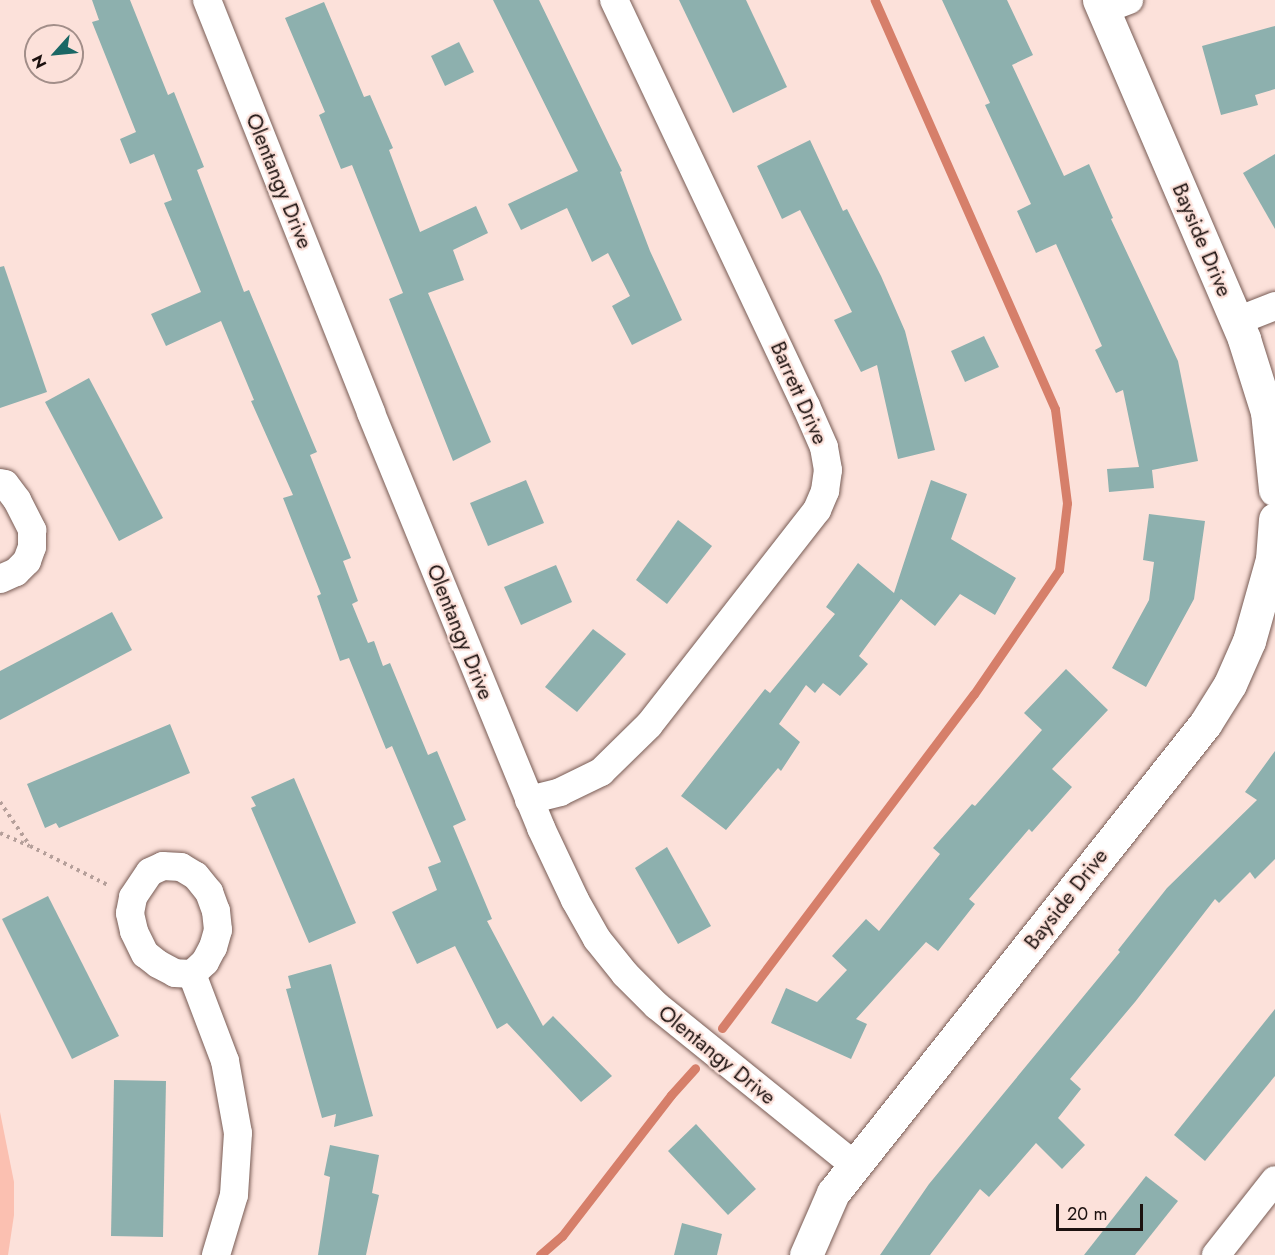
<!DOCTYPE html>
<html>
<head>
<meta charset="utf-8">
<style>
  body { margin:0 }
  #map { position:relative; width:1275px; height:1255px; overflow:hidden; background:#fce1da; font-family:Jost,sans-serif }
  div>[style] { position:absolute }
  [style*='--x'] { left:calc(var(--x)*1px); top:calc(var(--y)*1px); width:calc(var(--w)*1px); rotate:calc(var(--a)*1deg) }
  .green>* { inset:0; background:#fbc0b1 }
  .stream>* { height:9px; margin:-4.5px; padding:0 4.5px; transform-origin:4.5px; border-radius:4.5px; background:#d67f6a }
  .building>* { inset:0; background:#8db0ae }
  .path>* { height:4px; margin-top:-2px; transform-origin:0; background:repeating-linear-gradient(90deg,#b59f9a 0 3px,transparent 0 7.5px) }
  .roads { filter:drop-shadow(0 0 2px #785c55) drop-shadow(0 0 2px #785c55) }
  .minor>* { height:28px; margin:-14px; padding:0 14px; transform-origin:14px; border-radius:14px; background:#fff }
  .tertiary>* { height:33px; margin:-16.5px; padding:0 16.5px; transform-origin:16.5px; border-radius:16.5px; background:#fff }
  span { translate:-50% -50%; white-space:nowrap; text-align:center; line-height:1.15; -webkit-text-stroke:4.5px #fce1da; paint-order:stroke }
  .street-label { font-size:21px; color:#1c110f }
  .north { position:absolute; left:24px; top:24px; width:60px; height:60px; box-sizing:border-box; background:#fce1da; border:2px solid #a28e89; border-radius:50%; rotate:243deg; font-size:16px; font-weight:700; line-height:24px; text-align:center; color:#1c110f }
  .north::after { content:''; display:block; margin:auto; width:21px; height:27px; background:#1a6765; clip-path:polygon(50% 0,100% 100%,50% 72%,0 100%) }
  .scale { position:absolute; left:1056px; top:1204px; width:87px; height:27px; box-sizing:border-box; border:3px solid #1c110f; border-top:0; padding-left:8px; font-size:18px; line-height:21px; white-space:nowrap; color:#1c110f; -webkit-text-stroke:4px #fce1da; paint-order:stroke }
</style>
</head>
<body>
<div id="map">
  <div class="green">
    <i style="clip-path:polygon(0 1112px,14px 1182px,14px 1215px,8px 1255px,0 1255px)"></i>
  </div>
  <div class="stream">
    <i style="--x:722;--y:1028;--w:418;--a:-53"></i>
    <i style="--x:974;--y:694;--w:150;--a:-55.6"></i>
    <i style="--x:1059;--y:570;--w:67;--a:-83.2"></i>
    <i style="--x:1067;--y:503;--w:95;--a:-97.3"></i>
    <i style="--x:1055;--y:409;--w:447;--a:-113.8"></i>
    <i style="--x:540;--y:1255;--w:29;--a:-41"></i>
    <i style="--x:562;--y:1236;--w:178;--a:-52.3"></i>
    <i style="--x:671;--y:1095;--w:36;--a:-48"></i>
  </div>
  <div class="building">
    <i style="clip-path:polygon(92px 0,130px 0,168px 95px,174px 92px,204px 167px,197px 170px,244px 292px,249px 290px,317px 452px,310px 455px,351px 558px,343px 561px,358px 601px,352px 604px,368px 643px,374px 641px,383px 666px,390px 663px,428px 755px,437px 751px,466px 820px,453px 826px,492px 919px,487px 921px,543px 1026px,553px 1016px,612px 1076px,581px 1102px,507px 1023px,497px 1029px,455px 946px,417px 964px,392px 912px,437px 890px,428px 867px,441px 862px,392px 746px,386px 749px,349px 658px,340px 661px,317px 596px,321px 594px,283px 498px,293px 495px,251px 401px,254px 400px,221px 321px,166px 346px,151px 314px,201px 292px,164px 203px,172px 200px,154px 154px,130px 164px,120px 139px,136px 132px,92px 22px,99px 20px)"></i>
    <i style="clip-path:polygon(493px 0,539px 0,622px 171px,620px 172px,650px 251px,682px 320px,632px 345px,612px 306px,630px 296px,608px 253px,592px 262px,567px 208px,521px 230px,508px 204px,578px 171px)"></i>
    <i style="clip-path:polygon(679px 0,746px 0,787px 87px,733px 113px)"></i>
    <i style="clip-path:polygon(942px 0,1007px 0,1033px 55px,1012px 65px,1064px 176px,1089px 164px,1113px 218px,1111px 219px,1178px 361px,1198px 461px,1152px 470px,1154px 488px,1109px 492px,1107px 469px,1139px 467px,1123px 390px,1116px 393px,1095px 350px,1102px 346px,1056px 244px,1036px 253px,1017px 211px,1031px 204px,985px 105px,990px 103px)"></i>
    <i style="clip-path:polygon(324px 2px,364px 97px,370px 95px,393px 148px,389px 150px,420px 232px,476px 206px,488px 233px,453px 250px,464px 280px,428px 293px,491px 442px,453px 461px,389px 299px,403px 293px,352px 165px,341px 169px,319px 115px,325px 112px,285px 18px)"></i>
    <i style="clip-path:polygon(1275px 26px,1275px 89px,1255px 95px,1258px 105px,1221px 115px,1202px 46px)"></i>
    <i style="clip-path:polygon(459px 42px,474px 72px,445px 86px,431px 56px)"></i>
    <i style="clip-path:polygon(810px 140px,843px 211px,847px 209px,881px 276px,905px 331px,935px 450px,898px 459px,877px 365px,861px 372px,834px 320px,852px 312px,800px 210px,782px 219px,757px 166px)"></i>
    <i style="clip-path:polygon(1275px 154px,1275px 229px,1243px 173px)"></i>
    <i style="clip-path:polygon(4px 266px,47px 392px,0 408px,0 267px)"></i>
    <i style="clip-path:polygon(984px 336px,999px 367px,965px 382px,951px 351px)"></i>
    <i style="clip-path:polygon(89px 378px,163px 518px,119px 541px,45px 402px)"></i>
    <i style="clip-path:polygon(526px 480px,544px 523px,488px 546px,470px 503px)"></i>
    <i style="clip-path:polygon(931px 480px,967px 494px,951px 539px,1016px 578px,995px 615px,960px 594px,935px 626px,901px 599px,859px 656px,868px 664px,840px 696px,823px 683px,815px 693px,806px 685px,779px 724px,800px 742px,781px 771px,778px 768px,726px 830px,681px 796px,765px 689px,770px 693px,835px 614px,826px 607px,858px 563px,894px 593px)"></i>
    <i style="clip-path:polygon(1149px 514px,1205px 521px,1194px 599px,1146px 687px,1112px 668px,1149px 600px,1154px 562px,1143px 560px)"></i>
    <i style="clip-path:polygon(678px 520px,712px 546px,667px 604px,636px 580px)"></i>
    <i style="clip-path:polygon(556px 565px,572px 602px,521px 625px,504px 587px)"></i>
    <i style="clip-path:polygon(112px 612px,132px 650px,0 720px,0 671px)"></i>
    <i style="clip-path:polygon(593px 629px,626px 654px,577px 712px,545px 687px)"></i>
    <i style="clip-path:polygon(1066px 669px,1108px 710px,1052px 769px,1072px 787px,1032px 832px,1029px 829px,969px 899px,975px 904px,938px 951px,926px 942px,856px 1019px,867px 1024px,851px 1059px,771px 1023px,786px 988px,817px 1002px,847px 970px,832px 956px,866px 919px,879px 931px,940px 854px,933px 848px,972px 804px,975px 806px,1042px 730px,1024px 713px)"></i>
    <i style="clip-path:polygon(170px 724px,190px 773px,59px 828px,56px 823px,45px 828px,27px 784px)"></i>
    <i style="clip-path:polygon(1275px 751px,1275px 859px,1255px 879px,1250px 872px,1219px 903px,1215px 899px,1135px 1002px,1070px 1079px,1081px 1089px,1058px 1118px,1085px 1145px,1062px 1169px,1036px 1143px,989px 1197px,980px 1189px,930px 1255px,880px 1255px,929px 1184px,1120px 952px,1118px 950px,1167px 888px,1257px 800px,1245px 792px)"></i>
    <i style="clip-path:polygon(294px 778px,356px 923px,309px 943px,251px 808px,256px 806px,251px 797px)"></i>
    <i style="clip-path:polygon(667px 847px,711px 926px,678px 944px,635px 868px)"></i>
    <i style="clip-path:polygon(48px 896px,119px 1036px,72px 1059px,2px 919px)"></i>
    <i style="clip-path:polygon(331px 964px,373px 1116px,334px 1127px,336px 1114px,322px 1118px,286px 989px,291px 988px,288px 976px)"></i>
    <i style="clip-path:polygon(1275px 1009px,1275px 1076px,1205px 1161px,1174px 1135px)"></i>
    <i style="clip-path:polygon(114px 1080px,166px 1081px,163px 1237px,111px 1236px)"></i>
    <i style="clip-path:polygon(696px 1124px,756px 1189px,728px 1215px,668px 1151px)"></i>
    <i style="clip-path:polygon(330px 1145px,379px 1155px,372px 1193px,379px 1195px,366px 1255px,318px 1255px,330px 1177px,324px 1175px)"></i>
    <i style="clip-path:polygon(1146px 1176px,1178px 1201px,1135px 1255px,1084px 1255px)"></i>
    <i style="clip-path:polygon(682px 1223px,722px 1234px,717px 1255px,674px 1255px)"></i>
  </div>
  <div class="path">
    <i style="--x:0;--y:802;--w:53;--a:55.7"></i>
    <i style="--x:30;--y:846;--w:87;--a:26.6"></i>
    <i style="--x:0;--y:833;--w:32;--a:24"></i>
  </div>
  <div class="roads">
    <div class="minor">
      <i style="--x:207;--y:0;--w:444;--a:68.3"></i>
      <i style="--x:371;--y:413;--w:448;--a:67.7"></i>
      <i style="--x:541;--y:828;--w:80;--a:64.7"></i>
      <i style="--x:575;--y:900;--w:45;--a:60.6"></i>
      <i style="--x:597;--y:939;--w:45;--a:51.3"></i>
      <i style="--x:625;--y:974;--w:45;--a:45"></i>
      <i style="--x:657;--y:1006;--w:255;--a:38.9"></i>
      <i style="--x:1103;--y:10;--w:28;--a:-21"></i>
      <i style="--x:1237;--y:321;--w:41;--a:-21.5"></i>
      <i style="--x:0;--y:483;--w:5;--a:11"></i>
      <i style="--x:5;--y:484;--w:20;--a:53"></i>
      <i style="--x:17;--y:500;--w:34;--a:63"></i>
      <i style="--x:32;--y:530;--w:17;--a:90"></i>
      <i style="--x:32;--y:547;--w:15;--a:110"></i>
      <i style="--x:27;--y:561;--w:16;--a:135"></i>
      <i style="--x:16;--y:572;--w:17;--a:156"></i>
      <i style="--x:529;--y:800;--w:32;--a:-14"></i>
      <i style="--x:560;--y:792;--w:46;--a:-26"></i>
      <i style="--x:601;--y:772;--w:67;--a:-44.4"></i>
      <i style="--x:649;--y:725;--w:273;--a:-52"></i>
      <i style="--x:817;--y:510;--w:21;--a:-67"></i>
      <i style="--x:825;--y:491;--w:21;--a:-82"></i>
      <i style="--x:828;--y:470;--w:23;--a:-100"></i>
      <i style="--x:824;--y:447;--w:45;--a:-113.7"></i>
      <i style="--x:806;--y:406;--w:449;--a:-115.3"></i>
      <i style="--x:163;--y:866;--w:18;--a:3"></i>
      <i style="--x:181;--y:867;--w:17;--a:31"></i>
      <i style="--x:196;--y:876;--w:21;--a:51"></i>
      <i style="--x:209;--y:892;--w:20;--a:70"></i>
      <i style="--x:216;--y:911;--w:19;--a:84"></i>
      <i style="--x:218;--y:930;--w:18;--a:106"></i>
      <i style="--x:213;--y:947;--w:17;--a:118"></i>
      <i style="--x:205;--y:962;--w:18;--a:137"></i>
      <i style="--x:192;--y:974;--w:17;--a:-177"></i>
      <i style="--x:175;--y:973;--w:19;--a:-152"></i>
      <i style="--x:158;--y:964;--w:16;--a:-142"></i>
      <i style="--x:145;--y:954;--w:25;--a:-116"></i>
      <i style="--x:134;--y:931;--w:18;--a:-103"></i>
      <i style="--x:130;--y:913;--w:16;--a:-79"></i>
      <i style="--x:133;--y:897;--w:30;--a:-56"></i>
      <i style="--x:150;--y:872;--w:14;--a:-25"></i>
      <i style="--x:192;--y:974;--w:93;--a:69.2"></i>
      <i style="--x:225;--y:1061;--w:73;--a:79.8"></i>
      <i style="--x:238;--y:1133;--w:62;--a:93.7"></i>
      <i style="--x:234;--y:1195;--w:63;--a:106.7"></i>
      <i style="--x:1216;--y:1255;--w:95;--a:-51.8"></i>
    </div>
    <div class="tertiary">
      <i style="--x:1099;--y:0;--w:369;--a:66.8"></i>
      <i style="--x:1244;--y:339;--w:77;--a:72.5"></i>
      <i style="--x:1267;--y:412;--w:78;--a:84.1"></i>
      <i style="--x:806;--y:1255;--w:68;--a:-66.5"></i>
      <i style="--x:833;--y:1193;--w:599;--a:-51.58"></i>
      <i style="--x:1205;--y:724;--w:47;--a:-58"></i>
      <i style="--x:1230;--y:684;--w:47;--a:-66.2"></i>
      <i style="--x:1249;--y:641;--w:85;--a:-74.3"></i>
      <i style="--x:1272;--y:559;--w:40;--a:-85.7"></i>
    </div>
  </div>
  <div class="street-label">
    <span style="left:279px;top:181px;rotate:68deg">Olentangy Drive</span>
    <span style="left:1202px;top:240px;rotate:67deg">Bayside Drive</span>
    <span style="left:799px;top:393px;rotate:66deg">Barrett Drive</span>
    <span style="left:460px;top:632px;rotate:68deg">Olentangy Drive</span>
    <span style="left:1066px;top:899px;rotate:-52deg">Bayside Drive</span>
    <span style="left:717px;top:1055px;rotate:39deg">Olentangy Drive</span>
  </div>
  <div class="north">N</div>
  <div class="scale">20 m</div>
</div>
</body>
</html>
